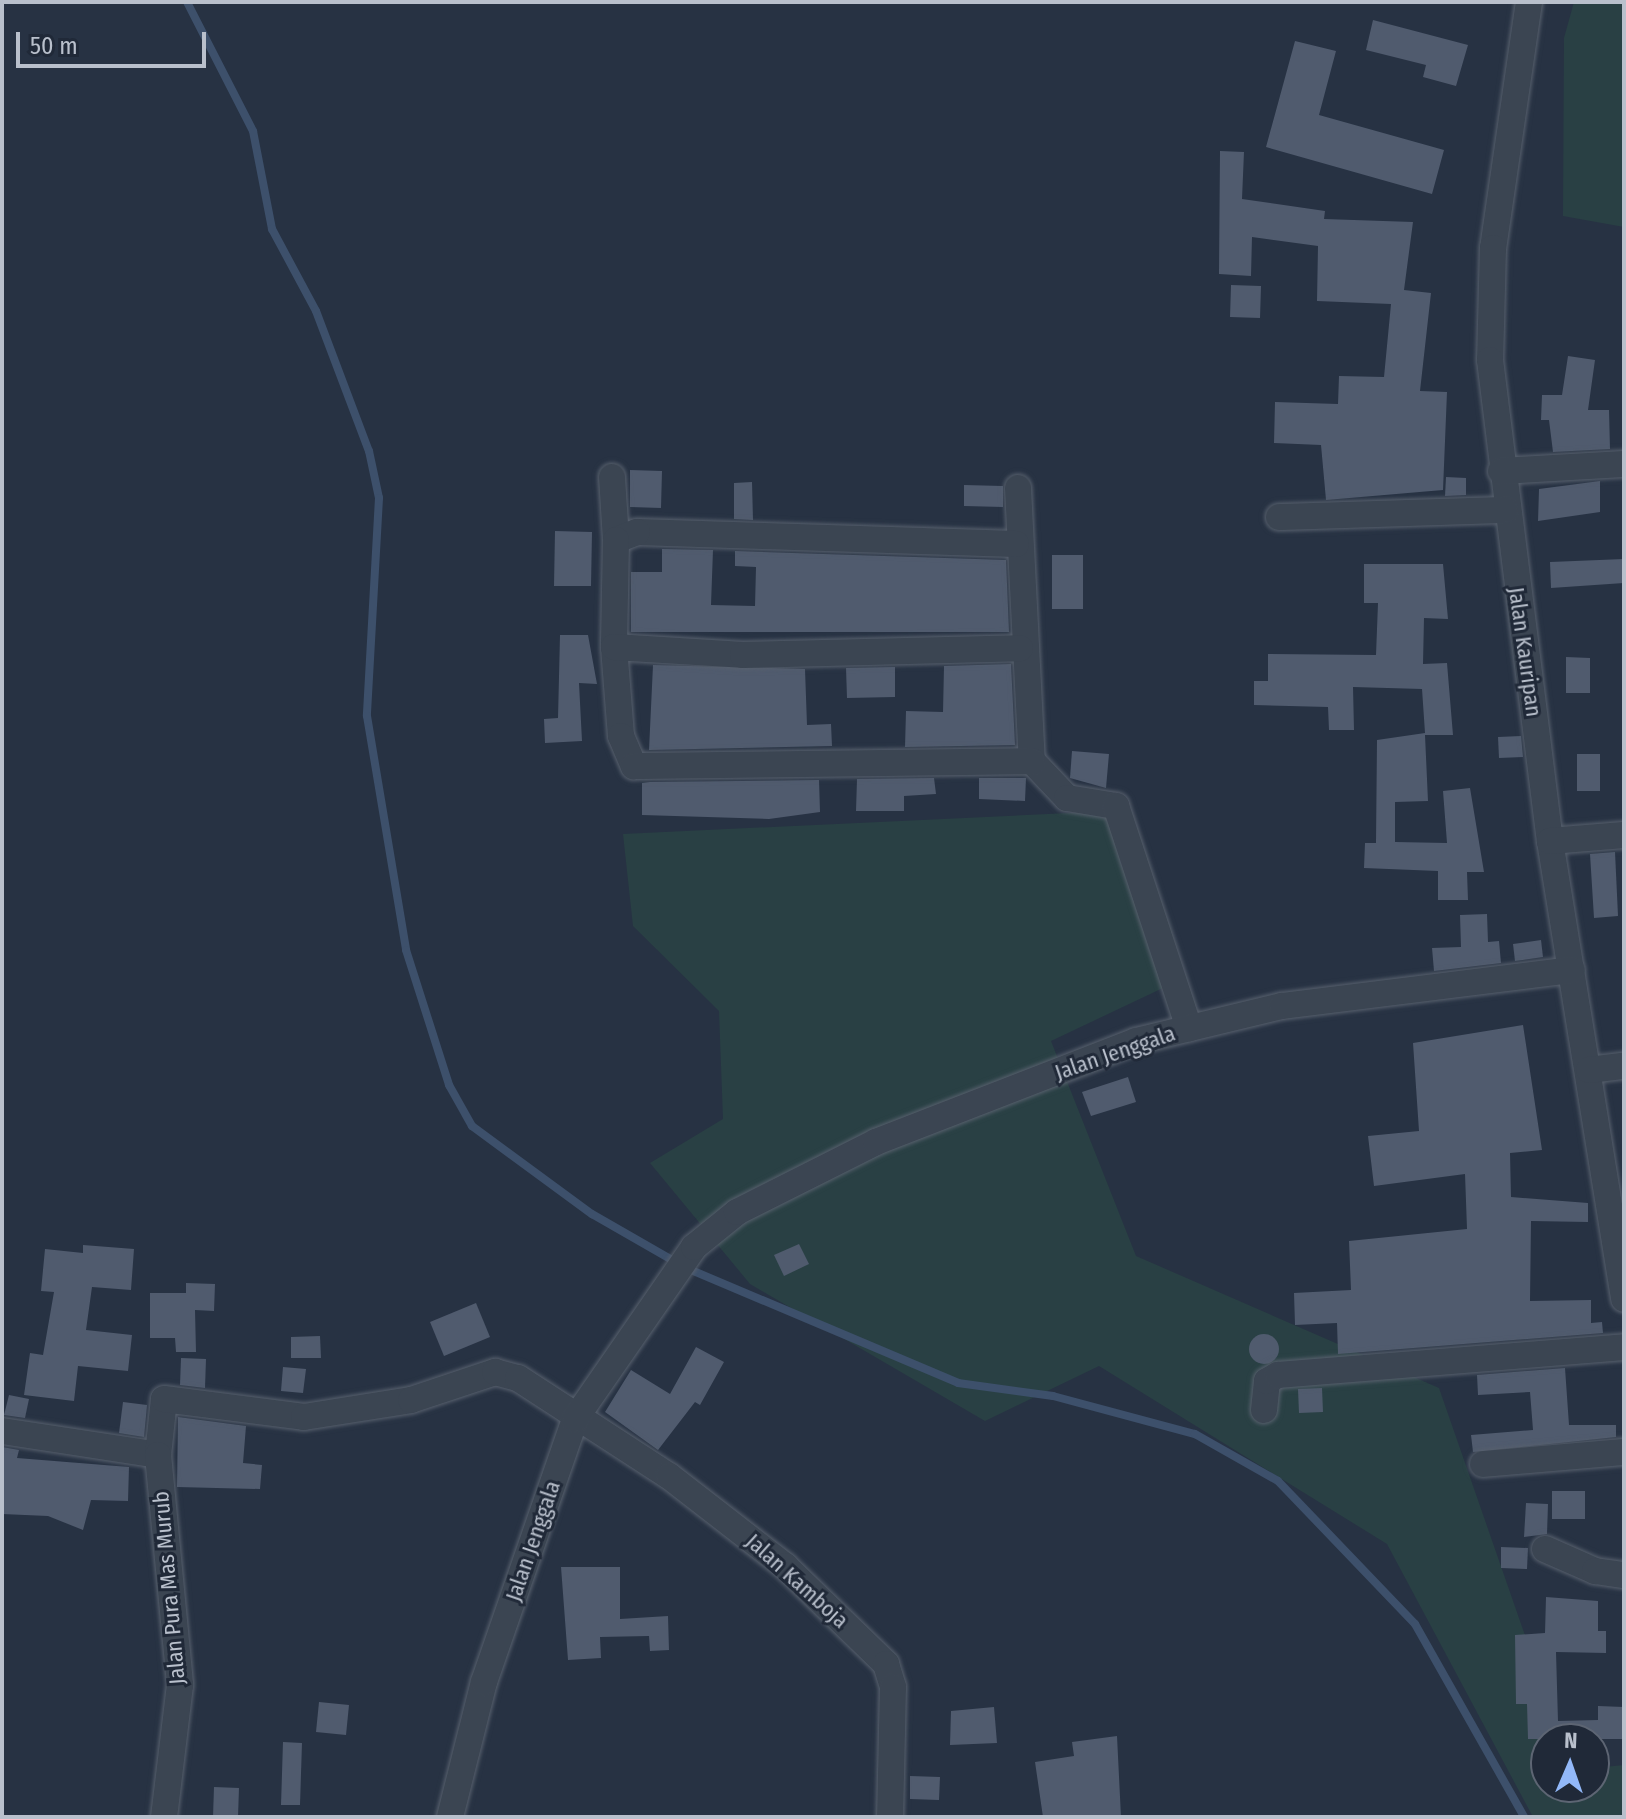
<!DOCTYPE html>
<html>
<head>
<meta charset="utf-8">
<style>
  body { margin:0 }
  #map { position:relative; width:1626px; height:1819px; overflow:hidden; background:#273243; font-family:"Fira Sans Condensed",sans-serif }
  div>[style] { position:absolute }
  [style*='--x'] { left:calc(var(--x)*1px); top:calc(var(--y)*1px); width:calc(var(--w)*1px); rotate:calc(var(--a)*1deg) }
  .green>* { inset:0; background:#294044 }
  .stream>* { height:8px; margin:-4px; padding:0 4px; transform-origin:4px; border-radius:4px; background:#3d506b }
  .building>* { inset:0; background:#505b6e }
  .round { border-radius:50% }
  .roads { filter:drop-shadow(0 0 2px #57606d) drop-shadow(0 0 2px #57606d) }
  .minor>* { height:26px; margin:-13px; padding:0 13px; transform-origin:13px; border-radius:13px; background:#3b4552 }
  span { translate:-50% -50%; white-space:nowrap; text-align:center; line-height:1.15; -webkit-text-stroke:6px #202938; paint-order:stroke }
  .street-label { font-size:22px; color:#b9c0cc }
  .frame { position:absolute; inset:0; border:4px solid #b9c0cc; pointer-events:none }
  .north { position:absolute; left:1530px; top:1723px; width:80px; height:80px; box-sizing:border-box; background:#202938; border:2px solid #5d6573; border-radius:50%; rotate:2deg; font-size:22px; font-weight:700; line-height:32px; text-align:center; color:#b9c0cc }
  .north::after { content:''; display:block; margin:auto; width:28px; height:36px; background:#92b8f8; clip-path:polygon(50% 0,100% 100%,50% 72%,0 100%) }
  .scale { position:absolute; left:16px; top:32px; width:190px; height:36px; box-sizing:border-box; border:4px solid #b9c0cc; border-top:0; padding-left:10px; font-size:24px; line-height:28px; white-space:nowrap; color:#b9c0cc; -webkit-text-stroke:6px #202938; paint-order:stroke }
</style>
</head>
<body>
<div id="map">
  <div class="green">
    <i style="clip-path:polygon(1574px 2px,1624px 2px,1624px 227px,1563px 216px,1564px 38px)"></i>
    <i style="clip-path:polygon(1111px 811px,1165px 987px,1051px 1041px,1136px 1256px,1439px 1388px,1561px 1739px,1546px 1739px,1546px 1787px,1594px 1787px,1594px 1768px,1624px 1765px,1624px 1817px,1533px 1817px,1387px 1544px,1099px 1366px,985px 1421px,750px 1284px,650px 1163px,723px 1119px,719px 1011px,633px 926px,623px 834px)"></i>
  </div>
  <div class="stream">
    <i style="--x:187;--y:2;--w:145;--a:62.9"></i>
    <i style="--x:253;--y:131;--w:100;--a:79"></i>
    <i style="--x:272;--y:229;--w:93;--a:61.8"></i>
    <i style="--x:316;--y:311;--w:150;--a:69.3"></i>
    <i style="--x:369;--y:451;--w:48;--a:78"></i>
    <i style="--x:379;--y:498;--w:218;--a:93.2"></i>
    <i style="--x:367;--y:716;--w:237;--a:80.5"></i>
    <i style="--x:406;--y:950;--w:142;--a:72.3"></i>
    <i style="--x:449;--y:1085;--w:47;--a:60.7"></i>
    <i style="--x:472;--y:1126;--w:149;--a:36.3"></i>
    <i style="--x:592;--y:1214;--w:106;--a:29.9"></i>
    <i style="--x:684;--y:1267;--w:298;--a:22.9"></i>
    <i style="--x:958;--y:1383;--w:96;--a:7.8"></i>
    <i style="--x:1053;--y:1396;--w:147;--a:15"></i>
    <i style="--x:1195;--y:1434;--w:95;--a:29.5"></i>
    <i style="--x:1278;--y:1481;--w:198;--a:46.2"></i>
    <i style="--x:1415;--y:1624;--w:222;--a:60.5"></i>
  </div>
  <div class="building">
    <i style="clip-path:polygon(1373px 20px,1468px 45px,1456px 86px,1423px 77px,1426px 65px,1366px 50px)"></i>
    <i style="clip-path:polygon(1295px 41px,1336px 51px,1319px 115px,1444px 150px,1432px 194px,1266px 147px)"></i>
    <i style="clip-path:polygon(1220px 151px,1244px 152px,1242px 199px,1325px 211px,1324px 219px,1413px 222px,1404px 290px,1431px 293px,1420px 391px,1447px 392px,1443px 490px,1326px 500px,1321px 445px,1274px 443px,1275px 402px,1338px 404px,1339px 376px,1384px 377px,1391px 304px,1317px 301px,1318px 246px,1252px 237px,1251px 276px,1219px 274px)"></i>
    <i style="clip-path:polygon(1231px 285px,1261px 286px,1260px 318px,1230px 317px)"></i>
    <i style="clip-path:polygon(1568px 356px,1595px 360px,1588px 410px,1609px 410px,1610px 449px,1553px 452px,1549px 420px,1541px 420px,1542px 395px,1562px 395px)"></i>
    <i style="clip-path:polygon(630px 470px,662px 471px,661px 508px,630px 507px)"></i>
    <i style="clip-path:polygon(1446px 477px,1466px 478px,1466px 495px,1445px 496px)"></i>
    <i style="clip-path:polygon(1600px 481px,1600px 512px,1538px 521px,1539px 489px)"></i>
    <i style="clip-path:polygon(752px 482px,753px 520px,734px 519px,734px 483px)"></i>
    <i style="clip-path:polygon(964px 485px,1003px 486px,1003px 507px,964px 506px)"></i>
    <i style="clip-path:polygon(555px 531px,592px 532px,591px 586px,554px 586px)"></i>
    <i style="clip-path:polygon(662px 549px,713px 550px,711px 605px,755px 606px,756px 567px,735px 566px,735px 551px,1006px 560px,1009px 632px,631px 632px,631px 572px,662px 572px)"></i>
    <i style="clip-path:polygon(1052px 555px,1083px 555px,1083px 609px,1052px 609px)"></i>
    <i style="clip-path:polygon(1624px 559px,1624px 583px,1551px 588px,1550px 562px)"></i>
    <i style="clip-path:polygon(1364px 564px,1443px 564px,1448px 619px,1424px 618px,1423px 664px,1447px 663px,1453px 735px,1425px 735px,1428px 801px,1395px 802px,1395px 842px,1447px 843px,1443px 791px,1470px 788px,1484px 872px,1467px 872px,1468px 900px,1438px 900px,1438px 871px,1364px 868px,1365px 843px,1376px 843px,1377px 740px,1425px 733px,1422px 689px,1353px 687px,1354px 730px,1329px 730px,1328px 707px,1254px 705px,1254px 681px,1268px 681px,1268px 654px,1376px 655px,1378px 603px,1364px 603px)"></i>
    <i style="clip-path:polygon(560px 635px,588px 635px,597px 684px,579px 683px,582px 741px,545px 743px,544px 719px,558px 718px)"></i>
    <i style="clip-path:polygon(1566px 657px,1590px 658px,1590px 693px,1566px 693px)"></i>
    <i style="clip-path:polygon(1011px 664px,1015px 745px,905px 747px,906px 711px,943px 712px,944px 666px)"></i>
    <i style="clip-path:polygon(653px 665px,805px 669px,807px 725px,831px 724px,832px 746px,649px 750px)"></i>
    <i style="clip-path:polygon(895px 667px,895px 697px,847px 698px,846px 668px)"></i>
    <i style="clip-path:polygon(1521px 736px,1523px 757px,1499px 758px,1498px 737px)"></i>
    <i style="clip-path:polygon(1072px 751px,1109px 754px,1106px 788px,1070px 778px)"></i>
    <i style="clip-path:polygon(1577px 754px,1600px 754px,1600px 791px,1577px 791px)"></i>
    <i style="clip-path:polygon(934px 778px,936px 794px,904px 796px,904px 811px,856px 811px,857px 779px)"></i>
    <i style="clip-path:polygon(979px 778px,1026px 778px,1025px 801px,979px 799px)"></i>
    <i style="clip-path:polygon(819px 780px,820px 812px,769px 819px,642px 815px,642px 783px,650px 782px)"></i>
    <i style="clip-path:polygon(1615px 852px,1618px 916px,1594px 918px,1590px 854px)"></i>
    <i style="clip-path:polygon(1487px 914px,1488px 942px,1499px 941px,1501px 963px,1434px 971px,1432px 948px,1461px 947px,1460px 915px)"></i>
    <i style="clip-path:polygon(1541px 940px,1543px 957px,1515px 961px,1513px 944px)"></i>
    <i style="clip-path:polygon(1523px 1025px,1542px 1150px,1510px 1153px,1511px 1197px,1588px 1203px,1588px 1222px,1531px 1221px,1530px 1301px,1591px 1300px,1591px 1323px,1602px 1322px,1603px 1333px,1338px 1354px,1337px 1323px,1295px 1325px,1294px 1293px,1351px 1290px,1349px 1241px,1467px 1229px,1465px 1174px,1374px 1186px,1368px 1136px,1419px 1131px,1413px 1043px)"></i>
    <i style="clip-path:polygon(1128px 1077px,1136px 1102px,1091px 1116px,1082px 1092px)"></i>
    <i style="clip-path:polygon(799px 1244px,809px 1264px,784px 1276px,774px 1255px)"></i>
    <i style="clip-path:polygon(83px 1245px,134px 1249px,131px 1290px,92px 1287px,86px 1330px,132px 1335px,128px 1371px,78px 1366px,74px 1401px,24px 1395px,30px 1353px,43px 1355px,54px 1292px,41px 1291px,45px 1249px,83px 1253px)"></i>
    <i style="clip-path:polygon(186px 1283px,215px 1284px,214px 1311px,195px 1310px,196px 1352px,176px 1352px,175px 1338px,150px 1338px,150px 1293px,186px 1293px)"></i>
    <i style="clip-path:polygon(476px 1303px,490px 1337px,444px 1356px,430px 1322px)"></i>
    <i class="round" style="left:1249px;top:1334px;width:30px;height:30px"></i>
    <i style="clip-path:polygon(320px 1336px,321px 1358px,291px 1358px,291px 1337px)"></i>
    <i style="clip-path:polygon(696px 1347px,724px 1362px,700px 1405px,695px 1402px,658px 1450px,605px 1412px,631px 1370px,670px 1394px)"></i>
    <i style="clip-path:polygon(181px 1358px,206px 1359px,205px 1388px,180px 1385px)"></i>
    <i style="clip-path:polygon(283px 1367px,306px 1369px,303px 1393px,281px 1391px)"></i>
    <i style="clip-path:polygon(1565px 1368px,1569px 1425px,1616px 1425px,1616px 1437px,1473px 1452px,1471px 1435px,1533px 1430px,1530px 1392px,1478px 1395px,1477px 1375px)"></i>
    <i style="clip-path:polygon(1322px 1388px,1323px 1412px,1299px 1413px,1298px 1389px)"></i>
    <i style="clip-path:polygon(9px 1395px,29px 1399px,25px 1418px,4px 1415px)"></i>
    <i style="clip-path:polygon(123px 1402px,147px 1405px,144px 1437px,119px 1433px)"></i>
    <i style="clip-path:polygon(178px 1417px,246px 1426px,243px 1463px,262px 1465px,260px 1489px,177px 1487px)"></i>
    <i style="clip-path:polygon(2px 1447px,19px 1450px,17px 1458px,129px 1467px,128px 1501px,91px 1500px,83px 1530px,48px 1516px,2px 1514px)"></i>
    <i style="clip-path:polygon(1552px 1491px,1585px 1491px,1585px 1519px,1552px 1519px)"></i>
    <i style="clip-path:polygon(1526px 1503px,1548px 1504px,1547px 1534px,1524px 1537px)"></i>
    <i style="clip-path:polygon(1501px 1547px,1528px 1548px,1527px 1569px,1501px 1568px)"></i>
    <i style="clip-path:polygon(561px 1567px,620px 1567px,620px 1619px,668px 1616px,669px 1650px,650px 1651px,649px 1636px,600px 1637px,601px 1658px,568px 1660px)"></i>
    <i style="clip-path:polygon(1546px 1597px,1598px 1601px,1598px 1631px,1606px 1631px,1606px 1653px,1556px 1652px,1558px 1721px,1598px 1720px,1598px 1706px,1624px 1707px,1624px 1739px,1528px 1739px,1527px 1704px,1516px 1704px,1515px 1635px,1545px 1633px)"></i>
    <i style="clip-path:polygon(319px 1702px,349px 1705px,346px 1735px,316px 1732px)"></i>
    <i style="clip-path:polygon(994px 1707px,997px 1743px,950px 1745px,951px 1711px)"></i>
    <i style="clip-path:polygon(1117px 1736px,1121px 1817px,1043px 1817px,1035px 1762px,1074px 1756px,1072px 1742px)"></i>
    <i style="clip-path:polygon(283px 1742px,302px 1743px,300px 1805px,281px 1805px)"></i>
    <i style="clip-path:polygon(910px 1776px,940px 1777px,939px 1800px,910px 1799px)"></i>
    <i style="clip-path:polygon(214px 1787px,239px 1788px,238px 1817px,213px 1817px)"></i>
  </div>
  <div class="roads">
    <div class="minor">
      <i style="--x:1529;--y:2;--w:249;--a:98.3"></i>
      <i style="--x:1493;--y:248;--w:112;--a:91.5"></i>
      <i style="--x:1490;--y:360;--w:485;--a:82.9"></i>
      <i style="--x:1550;--y:841;--w:464;--a:80.8"></i>
      <i style="--x:1501;--y:471;--w:123;--a:-3.3"></i>
      <i style="--x:612;--y:477;--w:63;--a:86.4"></i>
      <i style="--x:1018;--y:488;--w:273;--a:87.1"></i>
      <i style="--x:1032;--y:761;--w:51;--a:46.6"></i>
      <i style="--x:1067;--y:798;--w:50;--a:9.3"></i>
      <i style="--x:1116;--y:806;--w:234;--a:71.8"></i>
      <i style="--x:1279;--y:517;--w:226;--a:-1.8"></i>
      <i style="--x:1016;--y:544;--w:379;--a:-178.2"></i>
      <i style="--x:637;--y:532;--w:22;--a:159"></i>
      <i style="--x:616;--y:540;--w:107;--a:91.1"></i>
      <i style="--x:614;--y:647;--w:89;--a:85.5"></i>
      <i style="--x:621;--y:736;--w:33;--a:67"></i>
      <i style="--x:634;--y:766;--w:398;--a:-0.7"></i>
      <i style="--x:614;--y:647;--w:129;--a:3.5"></i>
      <i style="--x:743;--y:655;--w:277;--a:-1.4"></i>
      <i style="--x:1550;--y:841;--w:74;--a:-4.6"></i>
      <i style="--x:1589;--y:1070;--w:35;--a:-7"></i>
      <i style="--x:1264;--y:1410;--w:29;--a:-84"></i>
      <i style="--x:1267;--y:1381;--w:13;--a:-29"></i>
      <i style="--x:1278;--y:1375;--w:347;--a:-4.6"></i>
      <i style="--x:2;--y:1431;--w:158;--a:8.7"></i>
      <i style="--x:158;--y:1455;--w:56;--a:-83.9"></i>
      <i style="--x:164;--y:1399;--w:141;--a:7.3"></i>
      <i style="--x:304;--y:1417;--w:108;--a:-9"></i>
      <i style="--x:411;--y:1400;--w:89;--a:-18.4"></i>
      <i style="--x:495;--y:1372;--w:24;--a:15"></i>
      <i style="--x:518;--y:1378;--w:180;--a:33"></i>
      <i style="--x:669;--y:1476;--w:147;--a:37.8"></i>
      <i style="--x:785;--y:1566;--w:141;--a:44.1"></i>
      <i style="--x:886;--y:1664;--w:24;--a:73"></i>
      <i style="--x:893;--y:1687;--w:130;--a:91.3"></i>
      <i style="--x:158;--y:1455;--w:231;--a:84.5"></i>
      <i style="--x:180;--y:1685;--w:133;--a:96.9"></i>
      <i style="--x:1483;--y:1464;--w:142;--a:-4.9"></i>
      <i style="--x:1545;--y:1549;--w:55;--a:23.7"></i>
      <i style="--x:1595;--y:1571;--w:29;--a:8"></i>
      <i style="--x:450;--y:1817;--w:139;--a:-75.9"></i>
      <i style="--x:484;--y:1682;--w:278;--a:-70.9"></i>
      <i style="--x:575;--y:1419;--w:209;--a:-55.3"></i>
      <i style="--x:694;--y:1247;--w:55;--a:-39.1"></i>
      <i style="--x:737;--y:1212;--w:156;--a:-26.7"></i>
      <i style="--x:876;--y:1142;--w:279;--a:-21.2"></i>
      <i style="--x:1136;--y:1041;--w:150;--a:-13.5"></i>
      <i style="--x:1282;--y:1006;--w:292;--a:-7.1"></i>
    </div>
  </div>
  <div class="street-label">
    <span style="left:1525px;top:652px;rotate:82deg">Jalan Kauripan</span>
    <span style="left:1115px;top:1053px;rotate:-19deg">Jalan Jenggala</span>
    <span style="left:533px;top:1541px;rotate:-71deg">Jalan Jenggala</span>
    <span style="left:797px;top:1581px;rotate:42deg">Jalan Kamboja</span>
    <span style="left:169px;top:1588px;rotate:-95deg">Jalan Pura Mas Murub</span>
  </div>
  <div class="frame"></div>
  <div class="north">N</div>
  <div class="scale">50 m</div>
</div>
</body>
</html>
